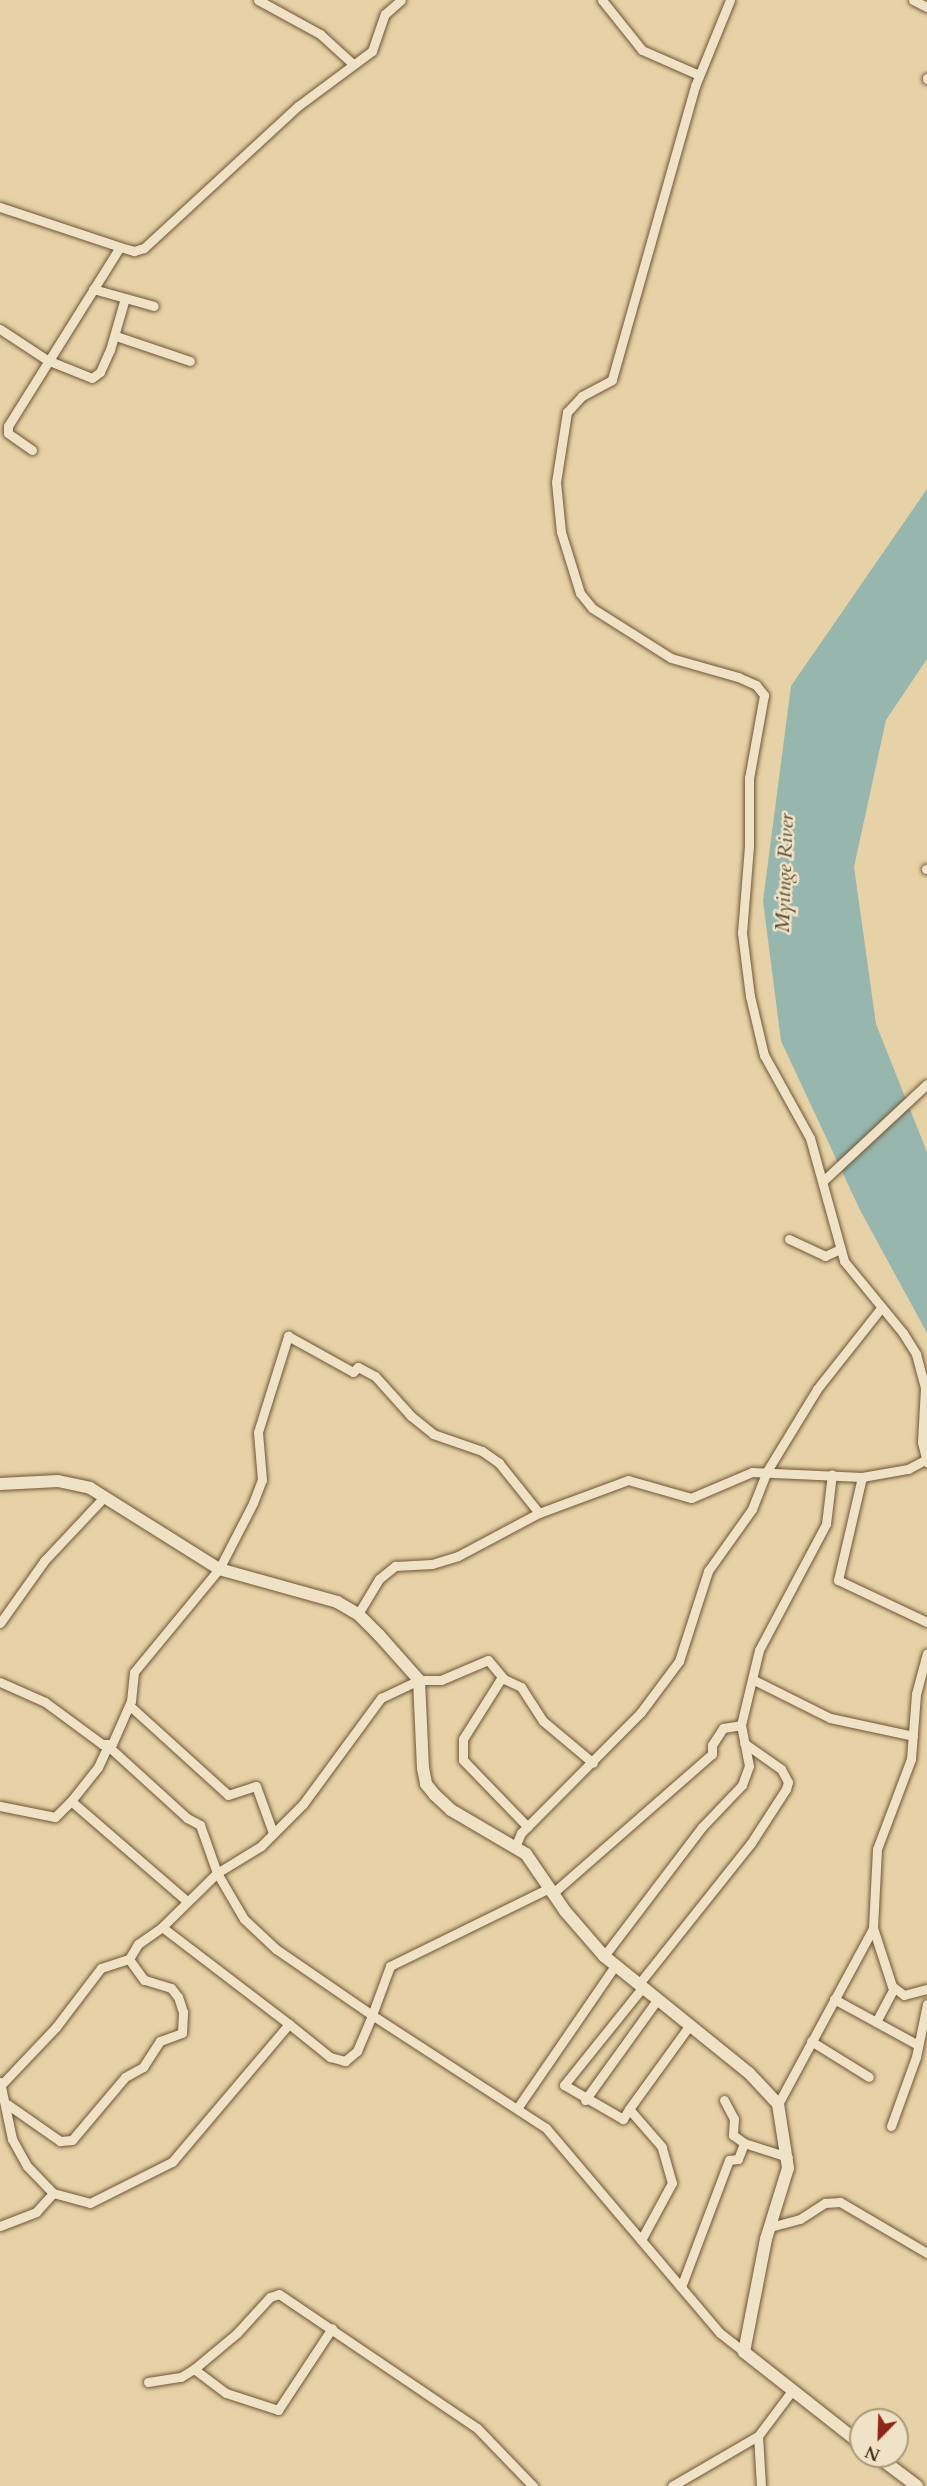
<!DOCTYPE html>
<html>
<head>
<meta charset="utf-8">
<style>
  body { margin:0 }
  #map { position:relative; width:927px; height:2486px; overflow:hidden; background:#e7d2a7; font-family:Cardo,serif }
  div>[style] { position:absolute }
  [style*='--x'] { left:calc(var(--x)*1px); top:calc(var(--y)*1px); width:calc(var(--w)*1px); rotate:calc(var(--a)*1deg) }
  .water>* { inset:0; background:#97b6ae }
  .roads { filter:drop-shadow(0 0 2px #6e5635) drop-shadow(0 0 2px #6e5635) }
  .street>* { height:9px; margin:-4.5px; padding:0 4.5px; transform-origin:4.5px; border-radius:4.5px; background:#efe2c6 }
  .secondary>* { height:12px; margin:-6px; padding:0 6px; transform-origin:6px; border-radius:6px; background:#efe2c6 }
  span { translate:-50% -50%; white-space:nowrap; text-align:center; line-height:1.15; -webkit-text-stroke:5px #efe2c6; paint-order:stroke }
  .water-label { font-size:21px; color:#55482f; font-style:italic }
  .north { position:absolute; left:849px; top:2408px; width:60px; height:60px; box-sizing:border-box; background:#efe2c6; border:2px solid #ab997d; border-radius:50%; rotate:203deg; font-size:16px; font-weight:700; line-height:24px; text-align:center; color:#452c0f }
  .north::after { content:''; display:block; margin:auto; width:21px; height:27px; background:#8f2418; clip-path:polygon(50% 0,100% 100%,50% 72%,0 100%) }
</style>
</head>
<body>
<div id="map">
  <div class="water">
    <i style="clip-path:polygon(927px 489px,927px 659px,886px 720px,854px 867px,876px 1024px,927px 1152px,927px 1333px,860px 1210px,781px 1041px,763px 901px,791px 686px)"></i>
  </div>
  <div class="roads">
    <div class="street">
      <i style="--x:258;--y:0;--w:71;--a:28.7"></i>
      <i style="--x:320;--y:34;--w:45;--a:42.3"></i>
      <i style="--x:602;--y:0;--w:64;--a:51.3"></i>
      <i style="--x:642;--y:50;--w:62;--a:23.7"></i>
      <i style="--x:730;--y:0;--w:93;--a:112.1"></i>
      <i style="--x:695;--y:86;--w:305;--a:105.8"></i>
      <i style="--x:612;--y:380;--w:34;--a:152"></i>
      <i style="--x:582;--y:396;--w:22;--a:133"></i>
      <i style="--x:567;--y:412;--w:71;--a:98.9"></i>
      <i style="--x:556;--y:482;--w:50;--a:84.3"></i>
      <i style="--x:561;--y:532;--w:64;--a:72.7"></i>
      <i style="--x:580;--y:593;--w:19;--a:51"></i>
      <i style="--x:592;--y:608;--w:93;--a:32.3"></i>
      <i style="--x:671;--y:658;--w:70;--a:15.8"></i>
      <i style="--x:738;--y:677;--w:20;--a:24"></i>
      <i style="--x:756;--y:685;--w:13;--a:51"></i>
      <i style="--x:764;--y:695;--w:84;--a:100.2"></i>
      <i style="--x:749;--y:778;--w:68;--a:90"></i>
      <i style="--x:749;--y:846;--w:87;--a:94.6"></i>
      <i style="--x:742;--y:933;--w:64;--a:82.8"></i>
      <i style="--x:750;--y:996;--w:61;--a:76.7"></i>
      <i style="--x:764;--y:1055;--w:95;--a:61"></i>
      <i style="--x:810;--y:1138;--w:128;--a:74.5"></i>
      <i style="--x:844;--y:1261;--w:93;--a:50.7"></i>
      <i style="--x:903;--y:1333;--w:25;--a:58"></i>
      <i style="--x:916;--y:1354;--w:35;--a:75"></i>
      <i style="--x:925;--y:1388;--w:54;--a:93.2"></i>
      <i style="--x:922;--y:1442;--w:21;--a:76"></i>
      <i style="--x:913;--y:0;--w:16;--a:27"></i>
      <i style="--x:927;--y:78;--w:1;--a:90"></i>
      <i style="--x:0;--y:207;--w:126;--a:18.4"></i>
      <i style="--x:120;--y:247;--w:15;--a:16"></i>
      <i style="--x:134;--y:251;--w:10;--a:-17"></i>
      <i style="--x:144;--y:248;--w:209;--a:-42.7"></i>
      <i style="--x:298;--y:106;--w:92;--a:-36.6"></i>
      <i style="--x:372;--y:51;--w:39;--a:-71"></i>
      <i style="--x:385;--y:14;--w:21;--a:-41"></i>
      <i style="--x:93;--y:289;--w:63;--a:15.6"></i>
      <i style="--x:0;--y:329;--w:56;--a:33.4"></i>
      <i style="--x:47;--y:360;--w:48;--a:21.8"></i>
      <i style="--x:92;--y:378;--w:10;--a:-37"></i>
      <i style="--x:100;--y:372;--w:24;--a:-66"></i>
      <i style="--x:110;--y:350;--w:54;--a:-73.9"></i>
      <i style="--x:116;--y:336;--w:78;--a:18.7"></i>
      <i style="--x:32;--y:450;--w:29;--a:-145"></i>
      <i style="--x:8;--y:433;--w:7;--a:-90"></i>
      <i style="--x:8;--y:426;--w:211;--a:-58"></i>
      <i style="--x:926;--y:869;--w:1;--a:0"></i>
      <i style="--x:823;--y:1181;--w:142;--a:-43"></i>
      <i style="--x:789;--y:1239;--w:40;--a:25"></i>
      <i style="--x:825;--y:1256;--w:17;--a:-25"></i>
      <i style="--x:862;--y:1477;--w:106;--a:103.1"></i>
      <i style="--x:838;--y:1580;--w:98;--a:25.3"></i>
      <i style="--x:358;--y:1614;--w:41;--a:-59"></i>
      <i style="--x:379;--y:1579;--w:21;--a:-39"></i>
      <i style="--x:395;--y:1566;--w:37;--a:-3"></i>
      <i style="--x:432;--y:1564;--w:27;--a:-17"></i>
      <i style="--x:458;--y:1556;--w:92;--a:-28"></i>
      <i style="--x:539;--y:1513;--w:95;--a:-20.3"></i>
      <i style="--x:628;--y:1480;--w:66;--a:15.9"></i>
      <i style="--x:691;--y:1498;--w:66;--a:-23.1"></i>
      <i style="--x:752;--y:1472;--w:110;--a:2.6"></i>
      <i style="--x:862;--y:1477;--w:47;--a:-9.9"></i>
      <i style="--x:908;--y:1469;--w:21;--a:-28"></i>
      <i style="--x:0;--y:1623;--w:76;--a:-54.6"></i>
      <i style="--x:44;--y:1561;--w:89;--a:-46.8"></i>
      <i style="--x:502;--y:1677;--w:73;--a:122.2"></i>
      <i style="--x:463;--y:1739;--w:21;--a:90"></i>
      <i style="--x:463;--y:1760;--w:93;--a:45.9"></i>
      <i style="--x:754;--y:1680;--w:85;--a:26.6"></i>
      <i style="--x:830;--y:1718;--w:85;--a:12.2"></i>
      <i style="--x:0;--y:1682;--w:49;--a:24"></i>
      <i style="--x:45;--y:1702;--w:71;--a:36.4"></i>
      <i style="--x:102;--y:1744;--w:10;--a:0"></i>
      <i style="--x:112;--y:1744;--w:47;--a:-66.2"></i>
      <i style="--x:131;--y:1701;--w:29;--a:-84"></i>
      <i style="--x:134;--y:1672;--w:134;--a:-50.5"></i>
      <i style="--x:219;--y:1569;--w:74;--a:-62.7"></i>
      <i style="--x:253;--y:1503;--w:25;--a:-69"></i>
      <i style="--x:262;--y:1480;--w:48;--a:-94.8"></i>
      <i style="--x:258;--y:1432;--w:101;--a:-72.6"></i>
      <i style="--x:288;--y:1336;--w:74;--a:29"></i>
      <i style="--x:353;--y:1372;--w:7;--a:-45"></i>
      <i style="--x:358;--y:1367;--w:19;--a:28"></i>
      <i style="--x:375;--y:1376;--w:54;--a:48"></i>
      <i style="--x:411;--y:1416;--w:28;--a:39"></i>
      <i style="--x:433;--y:1434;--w:52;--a:19.1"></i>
      <i style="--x:482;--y:1451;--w:21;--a:35"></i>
      <i style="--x:499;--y:1463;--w:64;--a:51.3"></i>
      <i style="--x:130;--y:1706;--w:132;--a:42.2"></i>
      <i style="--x:228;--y:1795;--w:29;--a:-18"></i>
      <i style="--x:256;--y:1786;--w:50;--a:70.1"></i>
      <i style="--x:71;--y:1801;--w:43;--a:-51.5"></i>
      <i style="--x:98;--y:1767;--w:23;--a:-65"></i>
      <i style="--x:108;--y:1746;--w:107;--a:42.3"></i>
      <i style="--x:187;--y:1818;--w:15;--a:28"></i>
      <i style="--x:200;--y:1825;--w:51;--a:70.5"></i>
      <i style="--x:217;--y:1873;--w:53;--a:59.6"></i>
      <i style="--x:244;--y:1919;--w:44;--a:43.2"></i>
      <i style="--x:276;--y:1949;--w:116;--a:34.5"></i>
      <i style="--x:372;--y:2015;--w:52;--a:-69.8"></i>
      <i style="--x:390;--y:1966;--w:177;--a:-26.1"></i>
      <i style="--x:0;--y:1806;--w:56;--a:11.3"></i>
      <i style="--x:55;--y:1817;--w:23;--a:-45"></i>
      <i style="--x:71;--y:1801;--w:153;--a:40.8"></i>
      <i style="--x:515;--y:1847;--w:15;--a:-67"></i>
      <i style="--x:521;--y:1833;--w:170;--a:-45.2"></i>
      <i style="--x:641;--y:1712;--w:64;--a:-53.3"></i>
      <i style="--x:679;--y:1661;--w:95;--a:-72.1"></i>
      <i style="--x:708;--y:1571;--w:76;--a:-54.6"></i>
      <i style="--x:752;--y:1509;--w:41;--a:-68.5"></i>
      <i style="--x:767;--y:1471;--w:96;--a:-58.6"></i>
      <i style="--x:817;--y:1389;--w:103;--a:-51.7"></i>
      <i style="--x:553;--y:1893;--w:211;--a:-41.2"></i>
      <i style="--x:712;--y:1754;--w:9;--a:-90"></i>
      <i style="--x:712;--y:1745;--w:20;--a:-57"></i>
      <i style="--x:723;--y:1728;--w:18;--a:-9"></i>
      <i style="--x:741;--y:1725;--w:77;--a:-76.5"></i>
      <i style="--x:759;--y:1650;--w:143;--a:-62"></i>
      <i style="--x:826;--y:1524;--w:50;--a:-83.2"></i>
      <i style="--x:162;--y:1927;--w:160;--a:37.4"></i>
      <i style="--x:873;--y:1928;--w:61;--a:71.9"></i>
      <i style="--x:892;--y:1986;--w:15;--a:37"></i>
      <i style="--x:904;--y:1995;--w:24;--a:-15"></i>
      <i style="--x:604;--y:1956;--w:162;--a:-52.8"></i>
      <i style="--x:702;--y:1827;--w:58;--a:-46.4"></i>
      <i style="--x:742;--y:1785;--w:20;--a:-70"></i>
      <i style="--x:749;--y:1766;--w:42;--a:-101"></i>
      <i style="--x:638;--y:1985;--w:181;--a:-51.5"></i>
      <i style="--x:751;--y:1843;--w:64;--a:-57.1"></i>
      <i style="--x:786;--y:1789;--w:7;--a:-74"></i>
      <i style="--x:788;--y:1782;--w:15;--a:-118"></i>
      <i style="--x:781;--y:1769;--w:45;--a:-144.9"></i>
      <i style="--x:894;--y:1988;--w:38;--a:118"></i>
      <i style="--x:876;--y:2022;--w:48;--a:28.7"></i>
      <i style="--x:834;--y:1999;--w:48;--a:28.7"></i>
      <i style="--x:811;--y:2041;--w:68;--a:31.8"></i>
      <i style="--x:0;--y:2082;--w:58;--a:78.1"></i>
      <i style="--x:12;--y:2139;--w:31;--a:61"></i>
      <i style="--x:27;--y:2166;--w:37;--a:46"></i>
      <i style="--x:53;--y:2193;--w:38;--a:15"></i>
      <i style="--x:90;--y:2203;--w:92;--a:-26.6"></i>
      <i style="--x:172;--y:2162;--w:181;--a:-49.7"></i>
      <i style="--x:289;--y:2024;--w:53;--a:38.8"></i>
      <i style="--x:330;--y:2057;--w:16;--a:15"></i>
      <i style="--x:345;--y:2061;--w:16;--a:-40"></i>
      <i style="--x:357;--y:2051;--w:39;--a:-67"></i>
      <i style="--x:372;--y:2015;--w:207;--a:33"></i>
      <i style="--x:546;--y:2128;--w:269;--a:49.7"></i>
      <i style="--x:720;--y:2333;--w:31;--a:38"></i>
      <i style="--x:2;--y:2084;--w:79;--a:-46.5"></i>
      <i style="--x:56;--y:2027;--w:74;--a:-52.7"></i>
      <i style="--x:101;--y:1968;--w:29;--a:-18"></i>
      <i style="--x:129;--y:1959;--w:17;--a:-59"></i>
      <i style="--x:138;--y:1944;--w:29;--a:-35"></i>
      <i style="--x:162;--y:1927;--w:77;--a:-44.5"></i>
      <i style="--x:217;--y:1873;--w:52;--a:-31.5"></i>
      <i style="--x:261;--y:1846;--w:59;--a:-45"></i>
      <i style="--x:303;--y:1804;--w:132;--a:-53.7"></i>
      <i style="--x:381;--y:1698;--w:42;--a:-25.3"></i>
      <i style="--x:419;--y:1680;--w:22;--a:0"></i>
      <i style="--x:441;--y:1680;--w:51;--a:-23.1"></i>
      <i style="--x:488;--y:1660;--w:25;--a:50"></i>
      <i style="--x:504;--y:1679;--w:19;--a:25"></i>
      <i style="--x:521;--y:1687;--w:40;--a:57.1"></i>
      <i style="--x:543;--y:1721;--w:65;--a:40"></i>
      <i style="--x:585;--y:2100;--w:123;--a:-54.2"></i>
      <i style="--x:724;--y:2100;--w:21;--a:62"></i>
      <i style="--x:734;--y:2119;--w:16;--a:94"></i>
      <i style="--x:733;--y:2135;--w:14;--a:36"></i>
      <i style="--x:744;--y:2143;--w:46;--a:17.7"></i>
      <i style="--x:7;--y:2104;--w:65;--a:34.9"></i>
      <i style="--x:60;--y:2141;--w:12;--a:-5"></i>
      <i style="--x:72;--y:2140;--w:82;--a:-49.9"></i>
      <i style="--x:125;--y:2077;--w:21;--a:-29"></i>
      <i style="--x:143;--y:2067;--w:31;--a:-57"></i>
      <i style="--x:160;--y:2041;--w:23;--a:-20"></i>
      <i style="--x:182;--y:2033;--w:21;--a:-87"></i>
      <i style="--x:183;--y:2012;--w:16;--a:-108"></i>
      <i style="--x:178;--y:1997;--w:11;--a:-128"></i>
      <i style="--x:171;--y:1988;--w:28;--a:-163"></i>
      <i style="--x:144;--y:1980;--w:26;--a:-126"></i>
      <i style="--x:778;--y:2104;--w:200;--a:-61.6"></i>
      <i style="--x:873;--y:1928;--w:79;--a:-87.1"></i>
      <i style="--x:877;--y:1849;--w:96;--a:-69.3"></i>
      <i style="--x:911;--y:1759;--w:65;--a:-85.6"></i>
      <i style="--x:916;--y:1694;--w:42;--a:-75"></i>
      <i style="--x:518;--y:2107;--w:171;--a:-55.5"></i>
      <i style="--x:629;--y:2109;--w:12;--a:121"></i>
      <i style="--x:623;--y:2119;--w:68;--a:-150"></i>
      <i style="--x:564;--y:2085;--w:124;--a:-51.2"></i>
      <i style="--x:891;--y:2126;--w:73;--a:-70.1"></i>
      <i style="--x:916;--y:2057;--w:54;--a:-78.3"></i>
      <i style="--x:0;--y:2226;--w:39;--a:-21"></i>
      <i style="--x:36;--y:2212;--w:25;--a:-48"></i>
      <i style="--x:770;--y:2227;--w:31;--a:-15"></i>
      <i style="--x:800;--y:2219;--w:30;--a:-33"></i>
      <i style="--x:825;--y:2203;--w:15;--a:-4"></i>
      <i style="--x:840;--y:2202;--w:101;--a:30.4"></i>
      <i style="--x:641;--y:2240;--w:65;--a:-61.5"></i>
      <i style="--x:672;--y:2183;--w:37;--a:-106"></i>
      <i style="--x:662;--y:2147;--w:50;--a:-131"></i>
      <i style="--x:629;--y:2109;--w:102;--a:-54.1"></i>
      <i style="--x:681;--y:2287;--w:136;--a:-69.3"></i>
      <i style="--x:729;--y:2160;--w:9;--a:-6"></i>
      <i style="--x:738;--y:2159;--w:17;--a:-69"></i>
      <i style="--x:194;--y:2369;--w:40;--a:37"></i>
      <i style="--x:226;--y:2393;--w:55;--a:18.1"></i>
      <i style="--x:278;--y:2410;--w:98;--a:-56.6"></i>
      <i style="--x:148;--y:2382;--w:33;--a:-9"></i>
      <i style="--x:181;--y:2377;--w:15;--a:-32"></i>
      <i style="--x:194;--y:2369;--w:56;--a:-39.9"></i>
      <i style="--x:237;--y:2333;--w:49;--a:-47.5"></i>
      <i style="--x:270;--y:2297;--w:9;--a:-18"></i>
      <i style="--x:279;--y:2294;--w:239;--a:34.1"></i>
      <i style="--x:477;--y:2428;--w:81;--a:46"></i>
      <i style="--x:672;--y:2486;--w:99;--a:-30.2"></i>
      <i style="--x:761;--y:2486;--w:50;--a:-93.4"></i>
      <i style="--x:758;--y:2436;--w:55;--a:-53.1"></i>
    </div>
    <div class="secondary">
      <i style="--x:0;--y:1484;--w:58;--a:-3"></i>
      <i style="--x:58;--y:1481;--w:33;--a:12"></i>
      <i style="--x:90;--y:1488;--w:152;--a:32.1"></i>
      <i style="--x:219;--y:1569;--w:123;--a:15.6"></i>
      <i style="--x:337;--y:1602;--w:24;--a:30"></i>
      <i style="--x:358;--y:1614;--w:30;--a:45"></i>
      <i style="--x:379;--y:1635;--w:60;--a:48.4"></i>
      <i style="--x:419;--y:1680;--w:88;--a:87.4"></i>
      <i style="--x:423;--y:1768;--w:16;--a:79"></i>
      <i style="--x:426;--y:1784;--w:14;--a:51"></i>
      <i style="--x:435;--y:1795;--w:22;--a:43"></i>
      <i style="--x:451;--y:1810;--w:87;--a:30.4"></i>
      <i style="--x:526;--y:1854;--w:69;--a:55.6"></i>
      <i style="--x:565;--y:1911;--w:60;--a:49.1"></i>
      <i style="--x:604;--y:1956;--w:186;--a:38.9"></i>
      <i style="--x:749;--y:2073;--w:42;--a:46.9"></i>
      <i style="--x:778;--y:2104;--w:65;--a:81.1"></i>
      <i style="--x:788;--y:2168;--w:74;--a:107.2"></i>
      <i style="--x:766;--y:2239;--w:115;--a:101"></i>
      <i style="--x:744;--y:2352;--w:149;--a:38.2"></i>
      <i style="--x:877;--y:2456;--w:50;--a:36.9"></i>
    </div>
  </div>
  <div class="water-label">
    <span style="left:785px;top:873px;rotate:-88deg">Myitnge River</span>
  </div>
  <div class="north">N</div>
</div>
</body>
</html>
